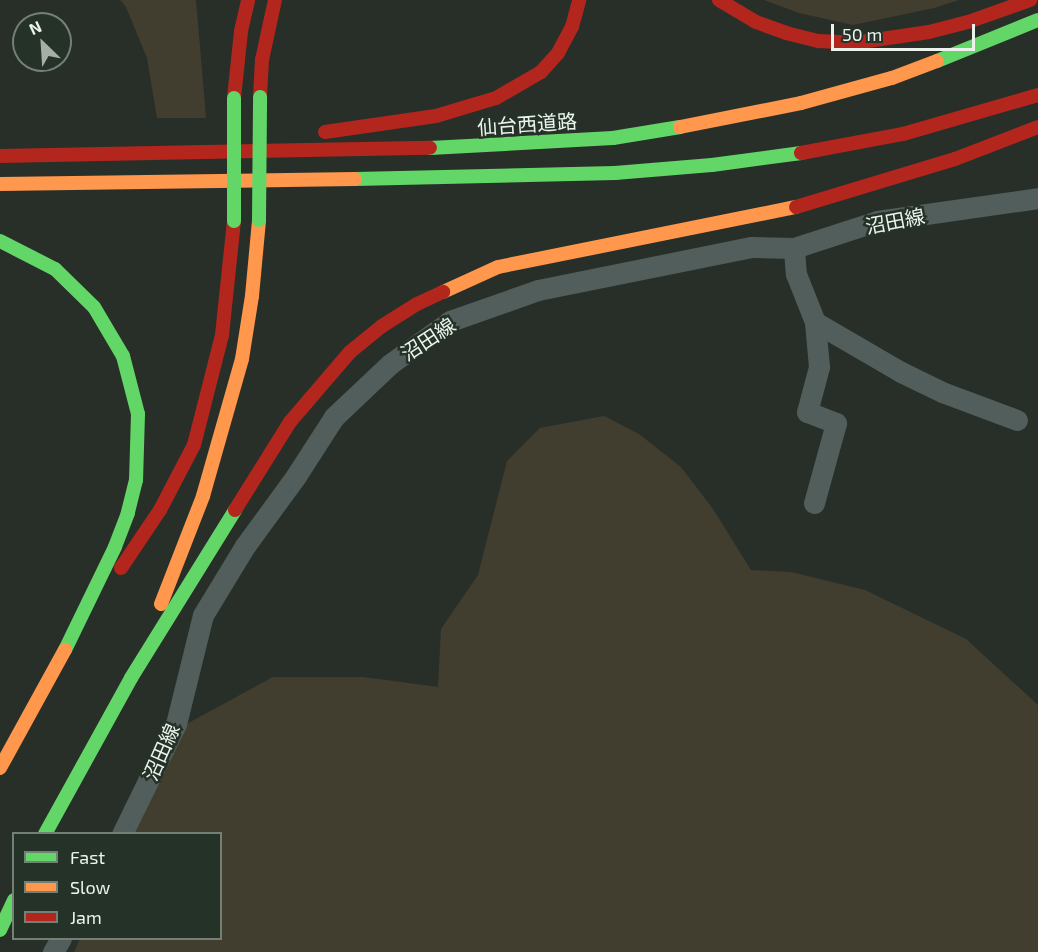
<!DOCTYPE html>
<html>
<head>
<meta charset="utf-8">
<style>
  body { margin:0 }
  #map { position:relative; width:1038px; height:952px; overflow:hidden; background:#282f29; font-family:"Exo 2","Noto Sans JP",sans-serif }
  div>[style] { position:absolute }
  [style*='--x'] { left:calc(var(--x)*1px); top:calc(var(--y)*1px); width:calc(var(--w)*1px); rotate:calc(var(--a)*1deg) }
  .green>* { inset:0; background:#423e2f }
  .street>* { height:21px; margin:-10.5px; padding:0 10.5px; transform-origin:10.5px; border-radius:10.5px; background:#515e5b }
  .fast>* { height:14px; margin:-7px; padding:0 7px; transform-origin:7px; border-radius:7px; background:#63d668 }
  .slow>* { height:14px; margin:-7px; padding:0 7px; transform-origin:7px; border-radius:7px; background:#ff974d }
  .jam>* { height:14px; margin:-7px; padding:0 7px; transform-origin:7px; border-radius:7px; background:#b3261e }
  .fast-bridge>* { height:14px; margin:-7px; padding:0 7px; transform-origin:7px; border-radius:7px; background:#63d668 }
  span { translate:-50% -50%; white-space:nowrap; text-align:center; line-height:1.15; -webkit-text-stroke:5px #253228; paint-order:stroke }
  .street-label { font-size:20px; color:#ebf3ec }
  .legend { position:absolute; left:12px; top:832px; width:210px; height:108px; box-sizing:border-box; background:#253228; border:2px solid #747f76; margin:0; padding:8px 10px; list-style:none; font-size:18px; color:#ebf3ec }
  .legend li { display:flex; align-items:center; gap:12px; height:30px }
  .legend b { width:30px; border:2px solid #747f76 }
  .north { position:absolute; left:12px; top:12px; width:60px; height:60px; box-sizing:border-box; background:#253228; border:2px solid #747f76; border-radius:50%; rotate:335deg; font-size:16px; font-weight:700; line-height:24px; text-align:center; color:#ebf3ec }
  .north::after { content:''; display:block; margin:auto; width:21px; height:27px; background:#a7aea8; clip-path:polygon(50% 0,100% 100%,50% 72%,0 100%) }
  .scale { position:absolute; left:831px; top:24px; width:144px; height:27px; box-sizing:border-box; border:3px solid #ebf3ec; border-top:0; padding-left:8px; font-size:18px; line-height:21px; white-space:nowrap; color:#ebf3ec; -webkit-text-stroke:4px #253228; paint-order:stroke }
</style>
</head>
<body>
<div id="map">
  <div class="green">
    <i style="clip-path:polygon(120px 0,196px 0,206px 118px,157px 118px,147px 58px,126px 7px)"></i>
    <i style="clip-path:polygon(764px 0,959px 0,934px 8px,853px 25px,799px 13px)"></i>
    <i style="clip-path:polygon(604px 416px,639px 434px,681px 467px,713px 509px,751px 570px,791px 572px,865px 590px,966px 639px,1038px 705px,1038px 952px,74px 952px,80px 939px,220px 938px,220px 834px,130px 833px,181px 727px,273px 677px,363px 677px,438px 687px,441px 629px,478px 575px,507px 461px,540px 428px)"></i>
  </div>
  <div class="street">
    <i style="--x:794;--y:248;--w:26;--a:86"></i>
    <i style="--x:796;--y:274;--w:52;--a:68.4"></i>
    <i style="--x:815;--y:322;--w:99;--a:30.2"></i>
    <i style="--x:901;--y:372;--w:46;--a:26"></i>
    <i style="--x:942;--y:392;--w:80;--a:20.5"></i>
    <i style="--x:814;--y:503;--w:83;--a:-74.6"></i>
    <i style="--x:836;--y:423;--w:31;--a:-159"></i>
    <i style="--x:807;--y:412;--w:47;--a:-75.1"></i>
    <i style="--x:819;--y:367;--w:45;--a:-95.1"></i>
    <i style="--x:122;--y:834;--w:123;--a:-63.9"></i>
    <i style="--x:176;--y:724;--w:112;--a:-76.1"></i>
    <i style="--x:203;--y:615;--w:81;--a:-58.7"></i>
    <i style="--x:245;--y:546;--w:87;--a:-53.9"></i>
    <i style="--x:296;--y:476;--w:70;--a:-57.2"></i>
    <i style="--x:334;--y:417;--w:77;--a:-43.4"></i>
    <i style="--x:390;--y:364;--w:74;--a:-35.6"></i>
    <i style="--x:450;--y:321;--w:93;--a:-19.4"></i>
    <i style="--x:538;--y:290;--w:218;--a:-11.4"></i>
    <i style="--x:752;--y:247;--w:42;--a:1.4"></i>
    <i style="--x:794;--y:248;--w:87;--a:-18"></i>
    <i style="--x:877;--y:221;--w:163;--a:-8.1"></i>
    <i style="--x:53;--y:952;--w:16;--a:-60"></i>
  </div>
  <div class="fast">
    <i style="--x:937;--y:61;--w:109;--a:-22.1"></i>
    <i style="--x:430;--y:148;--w:183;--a:-3.1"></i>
    <i style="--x:613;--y:138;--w:68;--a:-9.3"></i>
    <i style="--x:355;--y:179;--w:260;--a:-1.3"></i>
    <i style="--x:615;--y:173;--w:97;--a:-4.7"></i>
    <i style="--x:712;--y:165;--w:90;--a:-7.7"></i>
    <i style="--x:0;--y:241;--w:62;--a:27"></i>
    <i style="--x:55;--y:269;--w:54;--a:44.3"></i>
    <i style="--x:94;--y:307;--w:57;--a:59.4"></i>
    <i style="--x:123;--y:356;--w:60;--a:75.5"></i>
    <i style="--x:138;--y:414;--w:66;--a:91.7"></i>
    <i style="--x:136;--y:480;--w:34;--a:104"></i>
    <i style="--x:128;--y:513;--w:36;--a:111"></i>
    <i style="--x:115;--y:547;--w:114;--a:115.9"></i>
    <i style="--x:45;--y:834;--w:178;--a:-61.1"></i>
    <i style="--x:131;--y:678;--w:198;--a:-58.2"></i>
    <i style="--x:0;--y:930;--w:33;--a:-65"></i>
  </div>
  <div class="slow">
    <i style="--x:680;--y:127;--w:123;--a:-11.2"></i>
    <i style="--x:801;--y:103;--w:94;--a:-15.4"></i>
    <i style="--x:892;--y:78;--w:48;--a:-20.7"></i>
    <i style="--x:0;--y:184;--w:355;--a:-0.8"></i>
    <i style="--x:443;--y:292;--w:60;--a:-24.4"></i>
    <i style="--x:498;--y:267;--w:304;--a:-11.4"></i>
    <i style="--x:161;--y:604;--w:116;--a:-68.7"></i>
    <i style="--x:203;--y:496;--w:142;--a:-74.1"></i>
    <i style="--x:242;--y:359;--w:64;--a:-81"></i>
    <i style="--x:252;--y:296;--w:76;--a:-84.7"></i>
    <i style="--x:0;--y:768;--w:135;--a:-61.2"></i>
  </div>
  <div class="jam">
    <i style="--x:719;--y:0;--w:43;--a:30.7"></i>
    <i style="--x:756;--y:22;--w:32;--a:20"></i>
    <i style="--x:786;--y:33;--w:34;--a:14"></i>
    <i style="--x:819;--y:41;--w:35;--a:3"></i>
    <i style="--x:854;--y:43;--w:76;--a:-8.3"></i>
    <i style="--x:929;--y:32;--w:40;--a:-14.4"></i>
    <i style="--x:968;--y:22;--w:66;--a:-19.5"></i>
    <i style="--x:260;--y:97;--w:37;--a:-87"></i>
    <i style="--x:262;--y:60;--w:61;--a:-77.8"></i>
    <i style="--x:234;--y:98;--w:67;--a:-84"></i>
    <i style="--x:241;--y:31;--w:32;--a:-77"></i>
    <i style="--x:325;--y:132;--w:112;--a:-8.2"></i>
    <i style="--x:436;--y:116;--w:63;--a:-16.7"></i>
    <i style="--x:496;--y:98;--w:52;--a:-30"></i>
    <i style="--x:541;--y:72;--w:25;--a:-48"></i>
    <i style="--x:558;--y:53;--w:30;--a:-62"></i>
    <i style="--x:572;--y:27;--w:28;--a:-75"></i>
    <i style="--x:801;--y:153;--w:104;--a:-10.6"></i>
    <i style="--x:903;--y:134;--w:141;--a:-16.1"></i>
    <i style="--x:0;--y:156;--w:430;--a:-1.1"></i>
    <i style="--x:796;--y:207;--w:166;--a:-16.8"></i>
    <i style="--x:955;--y:159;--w:89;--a:-21.1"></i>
    <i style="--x:235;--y:510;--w:104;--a:-58"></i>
    <i style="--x:290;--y:422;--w:92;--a:-49.4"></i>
    <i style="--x:350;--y:352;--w:41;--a:-39.1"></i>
    <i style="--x:382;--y:326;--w:41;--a:-32.2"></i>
    <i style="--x:417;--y:304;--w:29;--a:-25"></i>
    <i style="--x:121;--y:568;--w:70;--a:-56.1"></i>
    <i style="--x:160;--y:510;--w:73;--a:-62.4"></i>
    <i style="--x:194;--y:445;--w:114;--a:-75.7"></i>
    <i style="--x:222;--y:335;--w:115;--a:-84"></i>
  </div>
  <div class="fast-bridge">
    <i style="--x:234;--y:98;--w:123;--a:90"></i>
    <i style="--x:259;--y:220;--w:123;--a:-89.5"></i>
  </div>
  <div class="street-label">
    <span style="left:527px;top:124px;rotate:-4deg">仙台西道路</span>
    <span style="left:895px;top:221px;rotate:-11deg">沼田線</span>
    <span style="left:428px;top:339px;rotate:-33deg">沼田線</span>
    <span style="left:161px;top:752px;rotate:-66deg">沼田線</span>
  </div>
  <ul class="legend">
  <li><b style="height:8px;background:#63d668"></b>Fast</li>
  <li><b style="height:8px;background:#ff974d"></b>Slow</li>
  <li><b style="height:8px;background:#b3261e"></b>Jam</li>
  </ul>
  <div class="north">N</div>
  <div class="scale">50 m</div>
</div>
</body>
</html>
